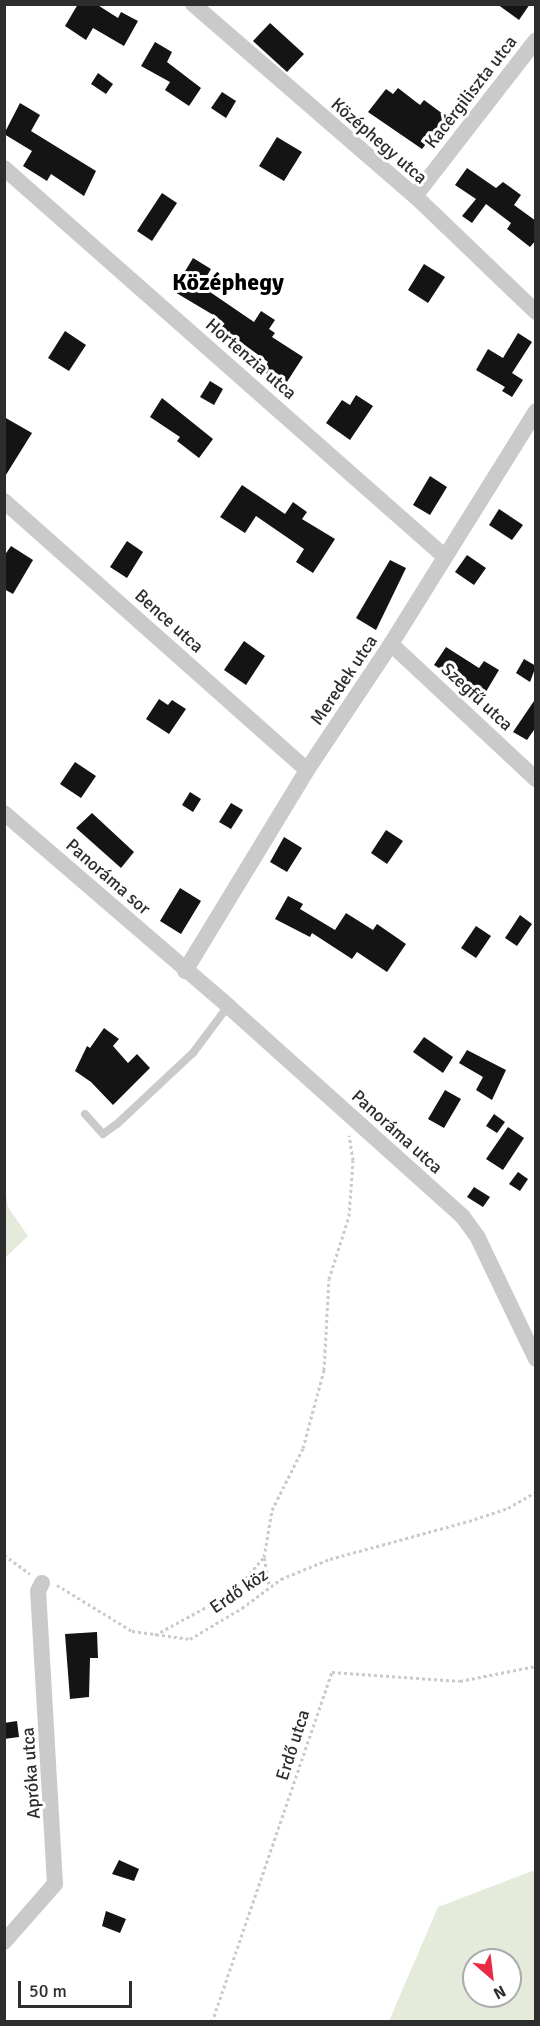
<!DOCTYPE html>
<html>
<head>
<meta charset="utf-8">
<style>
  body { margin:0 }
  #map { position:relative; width:540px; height:2026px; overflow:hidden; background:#fff; font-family:Signika,sans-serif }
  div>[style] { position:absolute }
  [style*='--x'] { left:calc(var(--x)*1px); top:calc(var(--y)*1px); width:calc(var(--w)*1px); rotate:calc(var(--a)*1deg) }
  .green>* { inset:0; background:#e4ebda }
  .building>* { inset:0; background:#141414 }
  .path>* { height:3px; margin-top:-1.5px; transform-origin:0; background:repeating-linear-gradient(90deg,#cacaca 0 3px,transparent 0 6px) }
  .service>* { height:8px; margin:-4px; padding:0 4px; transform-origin:4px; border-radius:4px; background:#cacaca }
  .minor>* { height:16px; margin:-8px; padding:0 8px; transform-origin:8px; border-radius:8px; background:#cacaca }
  span { translate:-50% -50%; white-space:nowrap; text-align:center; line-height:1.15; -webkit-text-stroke:6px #fff; paint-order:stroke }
  .street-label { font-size:18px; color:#2d2d2d }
  .district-label { font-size:24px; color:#000; font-weight:700 }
  .frame { position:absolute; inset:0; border:6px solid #2d2d2d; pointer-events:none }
  .north { position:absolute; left:462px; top:1948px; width:60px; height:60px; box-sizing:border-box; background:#fff; border:2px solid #ababab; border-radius:50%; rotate:152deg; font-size:16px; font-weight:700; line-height:24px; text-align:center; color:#2d2d2d }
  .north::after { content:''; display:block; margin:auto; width:21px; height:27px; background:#e82b43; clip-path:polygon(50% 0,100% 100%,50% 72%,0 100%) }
  .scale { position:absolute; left:18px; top:1981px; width:114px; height:27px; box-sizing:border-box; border:3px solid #2d2d2d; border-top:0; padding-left:8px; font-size:18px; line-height:21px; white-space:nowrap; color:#2d2d2d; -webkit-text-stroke:4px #fff; paint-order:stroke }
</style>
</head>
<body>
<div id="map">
  <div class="green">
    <i style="clip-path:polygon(5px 1188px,8px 1207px,28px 1236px,5px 1258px)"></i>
    <i style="clip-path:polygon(evenodd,535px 1870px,535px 2021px,389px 2021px,438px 1907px,535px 1870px,474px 1960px,510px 1960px,510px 1996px,474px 1996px,474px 1960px)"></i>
  </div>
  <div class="building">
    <i style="clip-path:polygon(78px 4px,96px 4px,118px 18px,121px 12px,138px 21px,124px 46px,93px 28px,86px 40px,65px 26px)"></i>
    <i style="clip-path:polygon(497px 4px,530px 4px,519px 20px)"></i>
    <i style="clip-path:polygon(270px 23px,304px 54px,287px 72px,253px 41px)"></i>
    <i style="clip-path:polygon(155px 42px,172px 52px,167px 62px,201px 88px,189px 106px,165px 90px,170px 82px,141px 66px)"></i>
    <i style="clip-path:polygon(98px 73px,113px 84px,106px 94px,91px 84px)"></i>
    <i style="clip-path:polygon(398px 88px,420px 105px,424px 100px,447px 117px,422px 149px,368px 112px,386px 89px,393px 94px)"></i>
    <i style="clip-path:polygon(222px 92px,236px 101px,226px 118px,211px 108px)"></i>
    <i style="clip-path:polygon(20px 103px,40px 115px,31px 131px,96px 171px,84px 196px,51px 174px,47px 181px,23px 166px,32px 151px,4px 134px)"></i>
    <i style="clip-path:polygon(277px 137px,302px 152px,284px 181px,259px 166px)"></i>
    <i style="clip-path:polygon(467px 168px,496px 188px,503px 182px,521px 195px,514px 205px,536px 221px,536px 240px,530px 247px,507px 229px,511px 223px,486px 204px,472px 223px,462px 216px,476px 199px,455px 185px)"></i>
    <i style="clip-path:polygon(162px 193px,177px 203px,152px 241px,137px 231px)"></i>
    <i style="clip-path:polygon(193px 258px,211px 269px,202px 284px,210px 292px,254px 322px,261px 311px,275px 320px,269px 329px,275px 333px,272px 337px,303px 357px,285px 385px,262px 371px,268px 362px,212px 321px,215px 316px,173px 291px)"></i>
    <i style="clip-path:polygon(424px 264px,445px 277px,428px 303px,408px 290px)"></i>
    <i style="clip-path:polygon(65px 331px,86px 345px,69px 371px,48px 358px)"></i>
    <i style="clip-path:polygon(518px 333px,532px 342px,512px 373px,523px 380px,512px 397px,502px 391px,505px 387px,476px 370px,488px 349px,503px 358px)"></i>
    <i style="clip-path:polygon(210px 381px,223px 389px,214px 405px,200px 397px)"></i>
    <i style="clip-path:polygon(356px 395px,373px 406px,350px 440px,326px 423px,342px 400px,350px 405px)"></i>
    <i style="clip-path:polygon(162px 398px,213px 439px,199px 458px,177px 441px,180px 437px,150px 417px)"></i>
    <i style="clip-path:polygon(4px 417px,32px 433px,4px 478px)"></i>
    <i style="clip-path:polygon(430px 476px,447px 487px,430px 515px,413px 505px)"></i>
    <i style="clip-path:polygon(242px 485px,285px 514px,293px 502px,307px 512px,302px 519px,335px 539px,313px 573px,296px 562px,304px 549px,256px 516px,245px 533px,220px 517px)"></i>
    <i style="clip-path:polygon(499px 509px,523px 525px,512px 540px,489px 525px)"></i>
    <i style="clip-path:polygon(127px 541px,143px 552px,127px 578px,110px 567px)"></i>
    <i style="clip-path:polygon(11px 546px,33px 560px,13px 594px,4px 589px,4px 556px)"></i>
    <i style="clip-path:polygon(467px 555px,486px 568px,474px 585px,455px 572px)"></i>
    <i style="clip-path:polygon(390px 560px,406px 568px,376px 630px,356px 618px)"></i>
    <i style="clip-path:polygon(244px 641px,265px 656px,246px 685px,224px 670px)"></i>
    <i style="clip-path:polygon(446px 647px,479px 668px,484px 661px,499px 670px,484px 695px,434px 665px)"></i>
    <i style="clip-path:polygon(524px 659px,536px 666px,530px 682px,516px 673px)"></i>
    <i style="clip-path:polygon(536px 698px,536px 727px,527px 740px,513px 732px)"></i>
    <i style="clip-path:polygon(159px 699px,168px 705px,172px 700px,186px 709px,169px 734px,146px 719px)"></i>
    <i style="clip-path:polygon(75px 762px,96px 776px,81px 798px,60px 784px)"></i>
    <i style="clip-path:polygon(190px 792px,201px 799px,193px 812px,182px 805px)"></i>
    <i style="clip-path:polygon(231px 803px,243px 810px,231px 829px,219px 822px)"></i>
    <i style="clip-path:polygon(92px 813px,134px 852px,121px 868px,76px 828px)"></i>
    <i style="clip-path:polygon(386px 830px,403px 841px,387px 864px,371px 853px)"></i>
    <i style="clip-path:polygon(284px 837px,302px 848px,287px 872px,270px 862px)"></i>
    <i style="clip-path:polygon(180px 888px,201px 901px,181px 934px,160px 921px)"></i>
    <i style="clip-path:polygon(288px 896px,303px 904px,300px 909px,335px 930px,346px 913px,373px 930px,377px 924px,406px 944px,387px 972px,357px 952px,352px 959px,312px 933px,310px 937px,275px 919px)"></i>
    <i style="clip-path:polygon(520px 915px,532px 924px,517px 946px,505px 938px)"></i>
    <i style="clip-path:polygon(476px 926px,491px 936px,476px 958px,461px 948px)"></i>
    <i style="clip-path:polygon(104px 1028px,119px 1039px,113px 1046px,128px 1063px,137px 1054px,150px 1068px,113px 1105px,91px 1082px,75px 1071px,87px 1046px,90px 1048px)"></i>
    <i style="clip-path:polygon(424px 1037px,453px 1057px,443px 1073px,413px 1052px)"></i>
    <i style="clip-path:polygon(467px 1050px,506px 1070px,492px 1100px,476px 1090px,483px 1077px,459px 1063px)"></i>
    <i style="clip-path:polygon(445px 1090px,461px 1099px,444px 1128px,428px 1119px)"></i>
    <i style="clip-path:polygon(494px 1114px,505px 1122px,497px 1133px,486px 1126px)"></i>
    <i style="clip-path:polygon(508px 1127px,524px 1138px,503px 1170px,486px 1159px)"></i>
    <i style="clip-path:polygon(518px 1172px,528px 1179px,520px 1191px,509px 1184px)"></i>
    <i style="clip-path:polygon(474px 1187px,490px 1197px,483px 1207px,467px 1197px)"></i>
    <i style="clip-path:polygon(97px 1632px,98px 1658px,90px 1658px,89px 1697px,70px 1699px,65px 1634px)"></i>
    <i style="clip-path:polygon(17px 1721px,19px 1737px,4px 1739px,4px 1723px)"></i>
    <i style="clip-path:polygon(119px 1860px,139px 1869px,134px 1881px,112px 1874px)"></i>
    <i style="clip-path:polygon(106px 1911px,126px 1919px,120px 1933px,102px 1926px)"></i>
  </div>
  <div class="path">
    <i style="--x:4;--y:1555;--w:32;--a:36"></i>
    <i style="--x:269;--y:1584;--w:27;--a:-100"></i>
    <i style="--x:264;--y:1557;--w:48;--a:-80.3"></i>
    <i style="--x:272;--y:1510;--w:69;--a:-63.4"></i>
    <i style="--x:303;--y:1448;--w:81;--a:-74.9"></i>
    <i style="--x:324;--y:1370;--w:91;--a:-86.9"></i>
    <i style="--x:329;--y:1279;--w:66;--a:-72.4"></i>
    <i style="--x:349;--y:1216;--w:56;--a:-85.9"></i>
    <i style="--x:353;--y:1160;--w:25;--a:-99"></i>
    <i style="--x:57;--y:1585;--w:88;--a:31.5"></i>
    <i style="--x:132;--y:1631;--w:59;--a:7.9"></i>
    <i style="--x:190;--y:1639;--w:61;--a:-30.8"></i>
    <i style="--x:242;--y:1608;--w:49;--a:-36.6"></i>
    <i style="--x:281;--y:1579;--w:53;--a:-22.2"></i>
    <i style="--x:330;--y:1559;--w:144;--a:-15.3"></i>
    <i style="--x:469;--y:1521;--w:41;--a:-18.4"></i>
    <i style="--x:508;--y:1508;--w:32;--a:-30"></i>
    <i style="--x:155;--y:1635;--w:90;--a:-28.6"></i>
    <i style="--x:234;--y:1592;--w:46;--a:-49.4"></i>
    <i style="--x:212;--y:2022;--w:370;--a:-71.1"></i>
    <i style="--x:332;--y:1672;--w:128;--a:4"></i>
    <i style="--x:460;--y:1681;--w:77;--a:-11.2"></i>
  </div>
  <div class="service">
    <i style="--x:85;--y:1114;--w:27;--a:48"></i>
    <i style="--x:103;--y:1134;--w:17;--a:-36"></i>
    <i style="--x:117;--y:1124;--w:104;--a:-43.1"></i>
    <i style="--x:193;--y:1053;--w:59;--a:-53.3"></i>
  </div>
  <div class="minor">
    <i style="--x:193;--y:4;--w:294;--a:40.9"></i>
    <i style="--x:415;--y:196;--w:168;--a:43.8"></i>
    <i style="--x:4;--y:168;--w:587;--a:41.41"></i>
    <i style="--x:415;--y:196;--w:197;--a:-52.2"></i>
    <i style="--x:4;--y:501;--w:405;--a:41.6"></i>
    <i style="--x:391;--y:644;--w:198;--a:43"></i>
    <i style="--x:4;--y:813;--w:296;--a:40.7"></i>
    <i style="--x:228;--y:1006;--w:316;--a:41.9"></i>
    <i style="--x:463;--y:1217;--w:24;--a:54"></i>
    <i style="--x:477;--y:1236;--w:136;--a:64.4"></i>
    <i style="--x:185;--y:971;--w:235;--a:-58.7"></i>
    <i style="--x:307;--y:770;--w:151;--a:-56.3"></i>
    <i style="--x:391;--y:644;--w:274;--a:-58.1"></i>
    <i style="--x:4;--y:1942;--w:77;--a:-48.7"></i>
    <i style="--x:55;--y:1884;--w:293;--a:-93.3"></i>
    <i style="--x:38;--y:1591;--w:9;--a:-63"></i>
  </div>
  <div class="street-label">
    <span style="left:471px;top:92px;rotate:-52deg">Kacérgiliszta utca</span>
    <span style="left:379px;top:141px;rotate:41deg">Középhegy utca</span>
    <span style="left:251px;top:359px;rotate:41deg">Hortenzia utca</span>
    <span style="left:169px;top:621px;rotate:42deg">Bence utca</span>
    <span style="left:344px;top:680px;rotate:-56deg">Meredek utca</span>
    <span style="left:477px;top:697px;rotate:43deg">Szegfű utca</span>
    <span style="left:108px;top:877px;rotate:41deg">Panoráma sor</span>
    <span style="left:397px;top:1132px;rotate:42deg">Panoráma utca</span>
    <span style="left:239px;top:1591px;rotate:-34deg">Erdő köz</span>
    <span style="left:293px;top:1745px;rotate:-72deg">Erdő utca</span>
    <span style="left:31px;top:1773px;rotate:-94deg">Apróka utca</span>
  </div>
  <div class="district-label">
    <span style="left:228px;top:283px">Középhegy</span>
  </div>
  <div class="frame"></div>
  <div class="north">N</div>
  <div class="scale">50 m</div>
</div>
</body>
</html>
